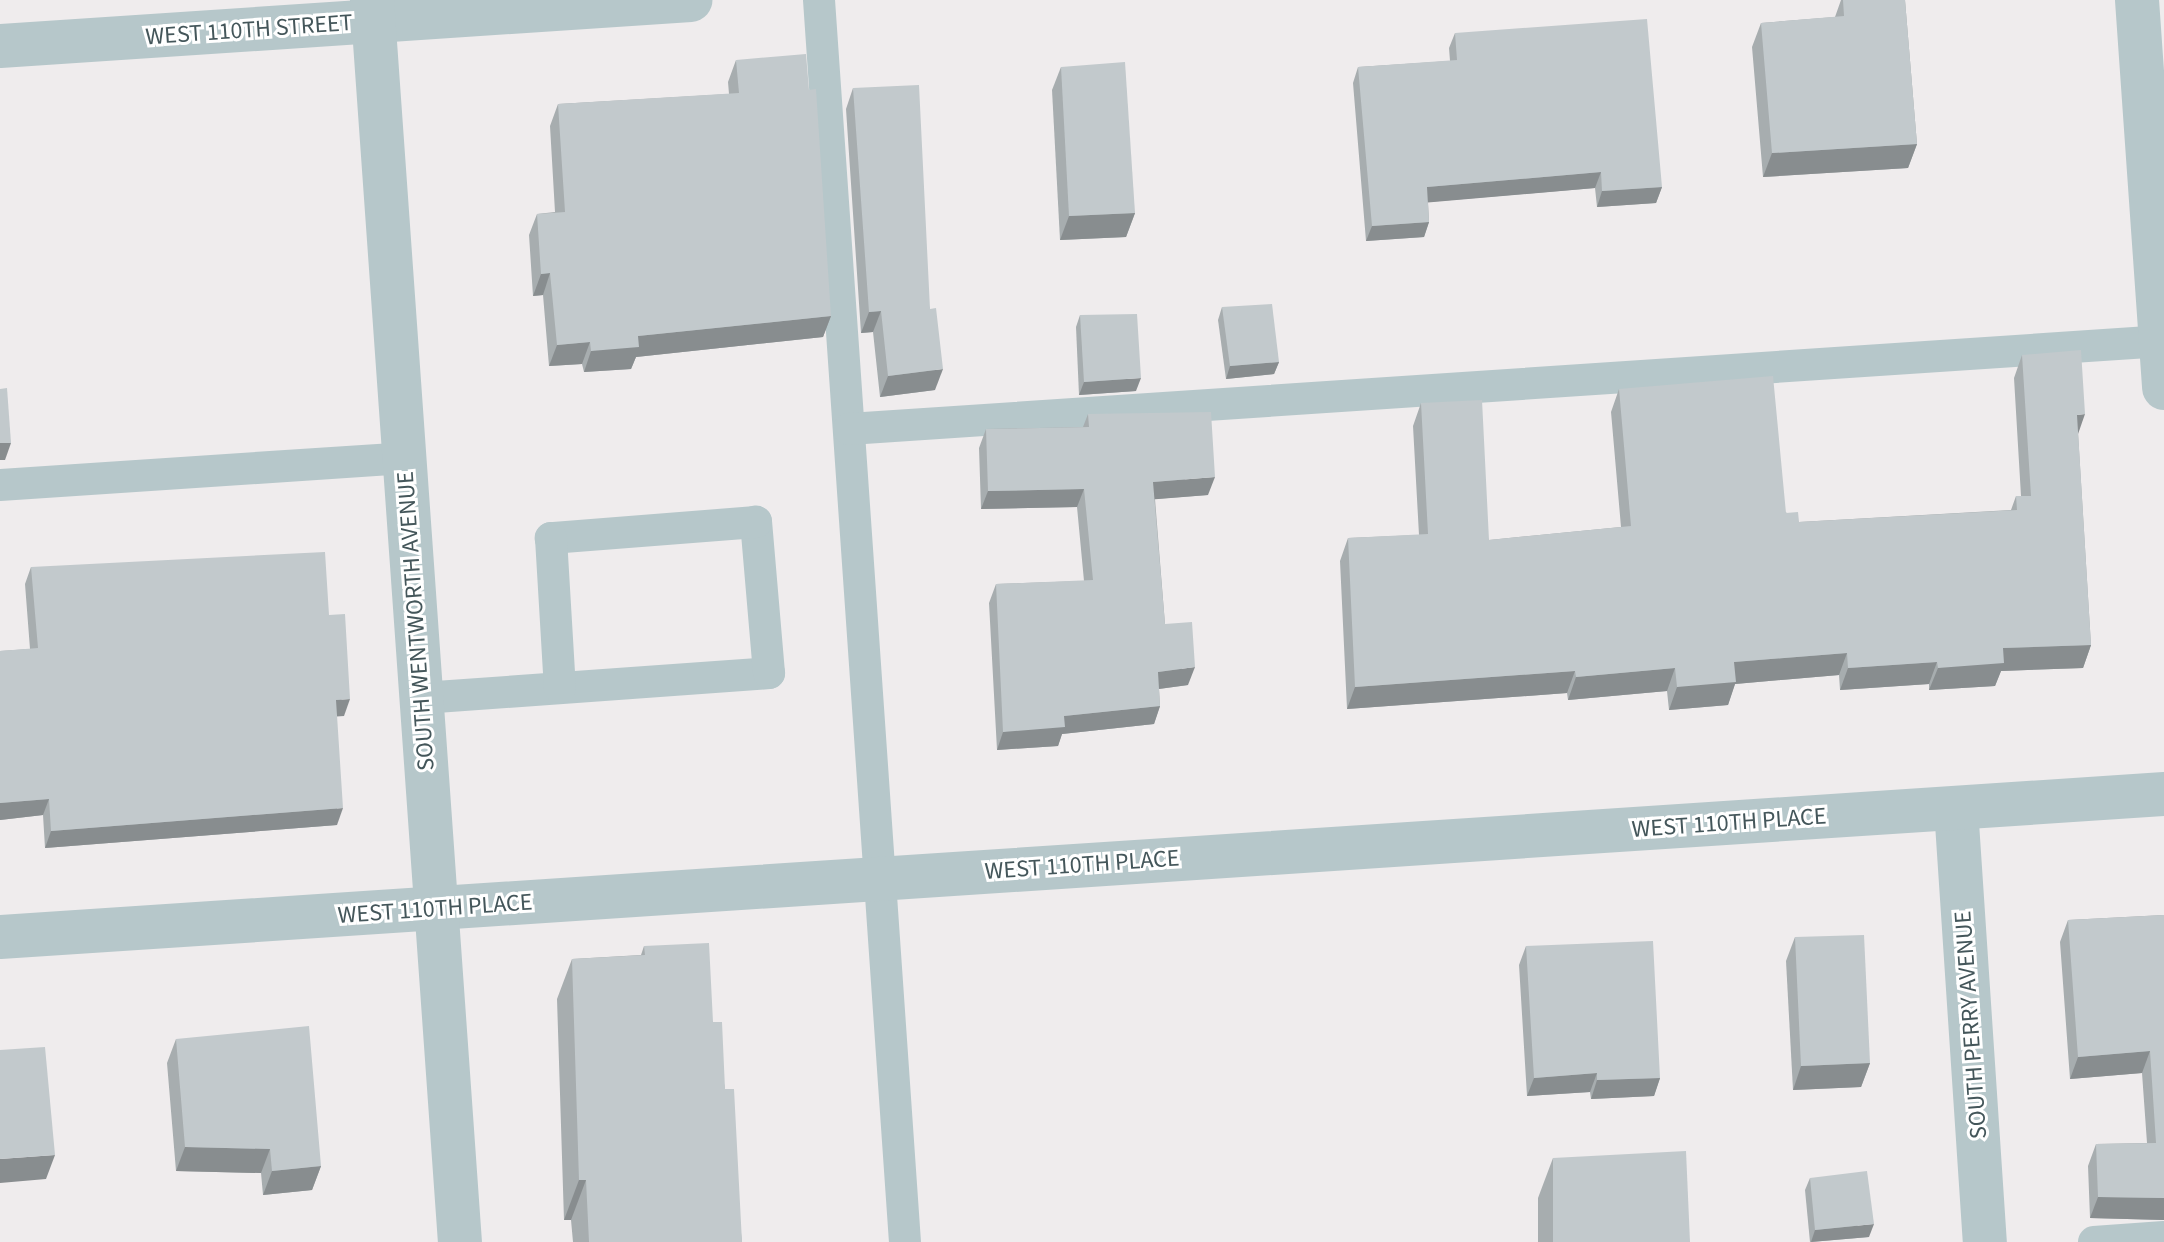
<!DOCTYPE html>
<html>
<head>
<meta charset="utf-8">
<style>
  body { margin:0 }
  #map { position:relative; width:2164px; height:1242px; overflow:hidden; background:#efeced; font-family:"Source Sans 3",sans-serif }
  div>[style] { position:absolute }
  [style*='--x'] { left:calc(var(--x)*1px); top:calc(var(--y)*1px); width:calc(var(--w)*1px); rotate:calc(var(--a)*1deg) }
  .service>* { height:32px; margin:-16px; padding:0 16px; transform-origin:16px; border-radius:16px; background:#b6c7ca }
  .minor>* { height:44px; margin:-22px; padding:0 22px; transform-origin:22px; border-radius:22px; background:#b6c7ca }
  .tertiary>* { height:44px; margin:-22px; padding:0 22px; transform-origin:22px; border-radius:22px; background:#b6c7ca }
  .wall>* { inset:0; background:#a7adaf }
  .shaded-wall>* { inset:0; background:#888d8f }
  .building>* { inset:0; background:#c2c9cc }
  span { translate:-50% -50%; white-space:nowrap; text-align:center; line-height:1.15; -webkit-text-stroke:6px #fff; paint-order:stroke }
  .street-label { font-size:24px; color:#44565a }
</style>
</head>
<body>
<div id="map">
  <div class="service">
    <i style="--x:819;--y:0;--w:1245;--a:86.04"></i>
    <i style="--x:849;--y:429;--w:1318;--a:-3.83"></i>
    <i style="--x:0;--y:485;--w:406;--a:-3.8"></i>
    <i style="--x:422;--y:698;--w:348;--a:-4.1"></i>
    <i style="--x:769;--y:673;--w:152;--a:-94.9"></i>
    <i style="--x:756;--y:522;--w:206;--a:175.5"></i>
    <i style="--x:551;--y:538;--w:150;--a:86.6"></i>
    <i style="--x:2094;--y:1242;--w:70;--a:-4.1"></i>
  </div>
  <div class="minor">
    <i style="--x:2137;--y:0;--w:389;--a:86"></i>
    <i style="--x:0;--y:46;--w:692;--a:-3.81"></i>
    <i style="--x:1956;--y:808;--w:435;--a:86.2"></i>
    <i style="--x:0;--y:937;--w:2169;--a:-3.78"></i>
  </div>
  <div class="tertiary">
    <i style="--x:372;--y:0;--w:1245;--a:85.95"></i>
  </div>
  <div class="wall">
    <i style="clip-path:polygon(1841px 0,1905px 0,1917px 144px,1908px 168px,1763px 177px,1752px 47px,1761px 23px,1835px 17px)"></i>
    <i style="clip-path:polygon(1455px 33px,1662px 187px,1656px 203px,1597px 207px,1595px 188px,1428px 202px,1429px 222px,1424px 237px,1366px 241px,1353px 83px,1358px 67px,1450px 61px,1449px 48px)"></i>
    <i style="clip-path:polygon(736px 60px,831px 316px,823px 337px,636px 357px,631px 369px,584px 372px,582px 364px,549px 366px,543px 295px,533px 296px,529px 235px,537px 214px,555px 212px,550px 126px,558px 104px,729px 94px,728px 82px)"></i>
    <i style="clip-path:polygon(1061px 67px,1135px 213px,1126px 237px,1060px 240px,1052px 90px)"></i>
    <i style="clip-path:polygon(853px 88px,930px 309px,935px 390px,880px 397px,873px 332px,861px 333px,846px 109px)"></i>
    <i style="clip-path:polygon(1222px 307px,1279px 362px,1274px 374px,1226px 379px,1218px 320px)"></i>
    <i style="clip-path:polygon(1080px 315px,1136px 391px,1079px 395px,1076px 327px)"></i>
    <i style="clip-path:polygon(2022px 355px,2078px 433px,2091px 645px,2083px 668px,2001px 671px,1995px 686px,1929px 690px,1929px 684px,1840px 690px,1839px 675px,1735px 684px,1728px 705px,1669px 710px,1667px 691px,1568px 700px,1567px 693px,1347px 709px,1340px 561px,1348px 538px,1419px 535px,1413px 426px,1421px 403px,1489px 540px,1621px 527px,1611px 412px,1619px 389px,1799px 522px,2011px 510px,2016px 496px,2021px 496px,2014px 378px)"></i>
    <i style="clip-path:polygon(1088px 414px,1208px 495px,1155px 499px,1165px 624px,1188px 685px,1159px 689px,1160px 706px,1154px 724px,1062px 734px,1058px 746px,997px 750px,989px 603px,996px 584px,1084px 581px,1077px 507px,981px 509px,979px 448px,986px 429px,1083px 427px)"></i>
    <i style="clip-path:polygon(31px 567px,329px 615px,344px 716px,337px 716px,337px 825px,45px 848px,43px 815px,0 820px,0 651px,30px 649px,25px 584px)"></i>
    <i style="clip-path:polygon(2164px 915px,2164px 1220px,2090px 1218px,2088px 1166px,2096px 1144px,2147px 1143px,2142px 1073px,2070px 1079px,2060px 942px,2068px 920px)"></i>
    <i style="clip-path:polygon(1795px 937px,1870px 1063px,1861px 1087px,1793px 1090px,1786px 961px)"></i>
    <i style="clip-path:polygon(644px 946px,713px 1022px,725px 1089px,742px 1242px,573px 1242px,571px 1220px,564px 1220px,557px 999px,572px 959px,641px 955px)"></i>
    <i style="clip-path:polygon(1526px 946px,1660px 1078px,1654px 1096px,1591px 1099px,1590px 1092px,1527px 1096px,1519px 965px)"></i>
    <i style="clip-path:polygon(176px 1039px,321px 1166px,312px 1190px,263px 1195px,261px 1173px,176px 1171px,167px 1063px)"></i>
    <i style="clip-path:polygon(1553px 1158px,1690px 1242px,1538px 1242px,1538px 1198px)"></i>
    <i style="clip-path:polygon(1810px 1178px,1869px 1237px,1810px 1242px,1805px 1190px)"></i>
  </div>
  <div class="shaded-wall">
    <i style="clip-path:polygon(1917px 144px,1908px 168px,1763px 177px,1772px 153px)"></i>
    <i style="clip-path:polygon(1601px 172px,1595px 188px,1422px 203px,1427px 187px)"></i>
    <i style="clip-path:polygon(1662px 187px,1656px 203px,1597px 207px,1602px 191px)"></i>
    <i style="clip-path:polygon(1135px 213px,1126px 237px,1060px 240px,1069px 216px)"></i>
    <i style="clip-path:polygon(1429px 222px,1424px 237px,1366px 241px,1372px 226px)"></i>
    <i style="clip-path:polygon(550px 273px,543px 295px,533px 296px,541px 274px)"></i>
    <i style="clip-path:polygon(881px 311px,873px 332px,861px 333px,869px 312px)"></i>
    <i style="clip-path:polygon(831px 316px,823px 337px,636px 357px,631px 369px,584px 372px,591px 351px,638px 336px)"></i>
    <i style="clip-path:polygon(590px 342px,582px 364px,549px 366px,557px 345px)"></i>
    <i style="clip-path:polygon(1279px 362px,1274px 374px,1226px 379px,1230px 366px)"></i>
    <i style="clip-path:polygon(943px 369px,935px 390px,880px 397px,888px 376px)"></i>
    <i style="clip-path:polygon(1141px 378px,1136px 391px,1079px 395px,1084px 382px)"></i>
    <i style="clip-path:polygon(2085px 414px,2077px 437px,2077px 415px)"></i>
    <i style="clip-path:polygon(0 443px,11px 443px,5px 460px,0 460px)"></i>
    <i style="clip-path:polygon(1215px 477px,1208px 495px,1146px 500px,1153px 482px)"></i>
    <i style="clip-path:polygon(1084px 489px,1077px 507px,981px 509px,988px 491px)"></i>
    <i style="clip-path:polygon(2091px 645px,2083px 668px,2001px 671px,1995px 686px,1929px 690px,1938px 668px,2003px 648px)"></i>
    <i style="clip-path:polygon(1847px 653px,1839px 675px,1735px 684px,1728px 705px,1669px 710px,1677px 687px,1734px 662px)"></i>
    <i style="clip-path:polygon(1937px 662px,1929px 684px,1840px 690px,1848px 668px)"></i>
    <i style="clip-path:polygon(1195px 667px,1188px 685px,1151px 690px,1158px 672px)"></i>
    <i style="clip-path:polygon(1675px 668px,1667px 691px,1568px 700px,1576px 677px)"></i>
    <i style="clip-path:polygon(1575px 671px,1567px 693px,1347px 709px,1355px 687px)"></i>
    <i style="clip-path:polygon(350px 699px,344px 716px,329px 717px,336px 700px)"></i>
    <i style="clip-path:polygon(1160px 706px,1154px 724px,1062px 734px,1058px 746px,997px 750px,1003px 732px,1064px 716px)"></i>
    <i style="clip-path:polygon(49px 799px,43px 815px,0 820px,0 803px)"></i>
    <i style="clip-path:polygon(343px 808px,337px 825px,45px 848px,51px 831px)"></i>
    <i style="clip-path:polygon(2150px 1051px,2142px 1073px,2070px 1079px,2078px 1057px)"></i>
    <i style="clip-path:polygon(1870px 1063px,1861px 1087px,1793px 1090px,1801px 1066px)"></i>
    <i style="clip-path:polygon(1597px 1073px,1590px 1092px,1527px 1096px,1534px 1078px)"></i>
    <i style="clip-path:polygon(1660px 1078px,1654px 1096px,1591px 1099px,1597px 1080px)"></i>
    <i style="clip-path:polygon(185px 1147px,270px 1149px,261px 1173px,176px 1171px)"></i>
    <i style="clip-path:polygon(55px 1155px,46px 1179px,0 1183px,0 1159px)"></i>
    <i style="clip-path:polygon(321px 1166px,312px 1190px,263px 1195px,272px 1171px)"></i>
    <i style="clip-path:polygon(579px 1180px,586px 1180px,571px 1220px,564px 1220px)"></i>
    <i style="clip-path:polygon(2098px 1197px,2164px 1198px,2164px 1220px,2090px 1218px)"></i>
    <i style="clip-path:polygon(1874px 1224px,1869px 1237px,1811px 1242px,1815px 1230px)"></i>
  </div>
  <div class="building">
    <i style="clip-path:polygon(1843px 0,1905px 0,1917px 144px,1772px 153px,1761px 23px,1844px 16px)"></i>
    <i style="clip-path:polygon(1647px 19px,1662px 187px,1602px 191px,1601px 172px,1427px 187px,1429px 222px,1372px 226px,1358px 67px,1457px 60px,1455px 33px)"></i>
    <i style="clip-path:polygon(806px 54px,809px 90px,816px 89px,831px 316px,638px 336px,639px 347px,591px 351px,590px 342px,557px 345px,550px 273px,541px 274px,537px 214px,565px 212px,558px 104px,739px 93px,736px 60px)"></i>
    <i style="clip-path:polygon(1125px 62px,1135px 213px,1069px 216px,1061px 67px)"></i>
    <i style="clip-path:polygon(919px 85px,930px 309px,936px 308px,943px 369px,888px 376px,881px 311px,869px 312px,853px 88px)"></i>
    <i style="clip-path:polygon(1272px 304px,1279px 362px,1230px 366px,1222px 307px)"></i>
    <i style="clip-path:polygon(1137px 314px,1141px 378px,1084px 382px,1080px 315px)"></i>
    <i style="clip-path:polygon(2081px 350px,2085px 414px,2077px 415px,2091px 645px,2003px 648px,2004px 663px,1938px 668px,1937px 662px,1848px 668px,1847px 653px,1734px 662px,1736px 682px,1677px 687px,1675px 668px,1576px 677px,1575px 671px,1355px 687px,1348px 538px,1428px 534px,1421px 403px,1482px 400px,1489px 540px,1631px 526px,1619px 389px,1773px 376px,1786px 513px,1798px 512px,1799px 522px,2017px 510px,2016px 496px,2031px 496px,2022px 355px)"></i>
    <i style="clip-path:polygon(7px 388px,11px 443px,0 443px,0 389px)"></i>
    <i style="clip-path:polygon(1211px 412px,1215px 477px,1153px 482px,1165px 624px,1192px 622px,1195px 667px,1158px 672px,1160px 706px,1064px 716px,1065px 727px,1003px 732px,996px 584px,1093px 580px,1084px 489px,988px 491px,986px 429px,1089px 427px,1088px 414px)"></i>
    <i style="clip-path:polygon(325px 552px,329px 615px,345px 614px,350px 699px,336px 700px,343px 808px,51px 831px,49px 799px,0 803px,0 651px,38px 648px,31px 567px)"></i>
    <i style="clip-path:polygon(2164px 915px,2164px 1198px,2098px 1197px,2096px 1144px,2156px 1143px,2150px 1051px,2078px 1057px,2068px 920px)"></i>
    <i style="clip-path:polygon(1864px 935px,1870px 1063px,1801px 1066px,1795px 937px)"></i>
    <i style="clip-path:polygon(1653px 941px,1660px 1078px,1597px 1080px,1597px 1073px,1534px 1078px,1526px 946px)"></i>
    <i style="clip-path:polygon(709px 943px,713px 1022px,722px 1022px,725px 1089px,734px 1089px,742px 1242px,589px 1242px,586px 1180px,579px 1180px,572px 959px,645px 955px,644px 946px)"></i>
    <i style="clip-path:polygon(309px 1026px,321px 1166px,272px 1171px,270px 1149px,185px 1147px,176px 1039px)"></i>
    <i style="clip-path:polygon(45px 1047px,55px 1155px,0 1159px,0 1050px)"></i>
    <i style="clip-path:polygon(1686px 1151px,1690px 1242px,1553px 1242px,1553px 1158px)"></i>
    <i style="clip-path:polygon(1867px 1171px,1874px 1224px,1815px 1230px,1810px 1178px)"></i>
  </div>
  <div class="street-label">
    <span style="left:249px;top:30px;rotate:-4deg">WEST 110TH STREET</span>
    <span style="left:416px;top:621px;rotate:-94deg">SOUTH WENTWORTH AVENUE</span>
    <span style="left:1729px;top:823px;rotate:-4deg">WEST 110TH PLACE</span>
    <span style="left:1082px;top:865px;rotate:-4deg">WEST 110TH PLACE</span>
    <span style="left:435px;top:909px;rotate:-4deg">WEST 110TH PLACE</span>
    <span style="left:1971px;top:1025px;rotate:-94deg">SOUTH PERRY AVENUE</span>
  </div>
</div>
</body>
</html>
